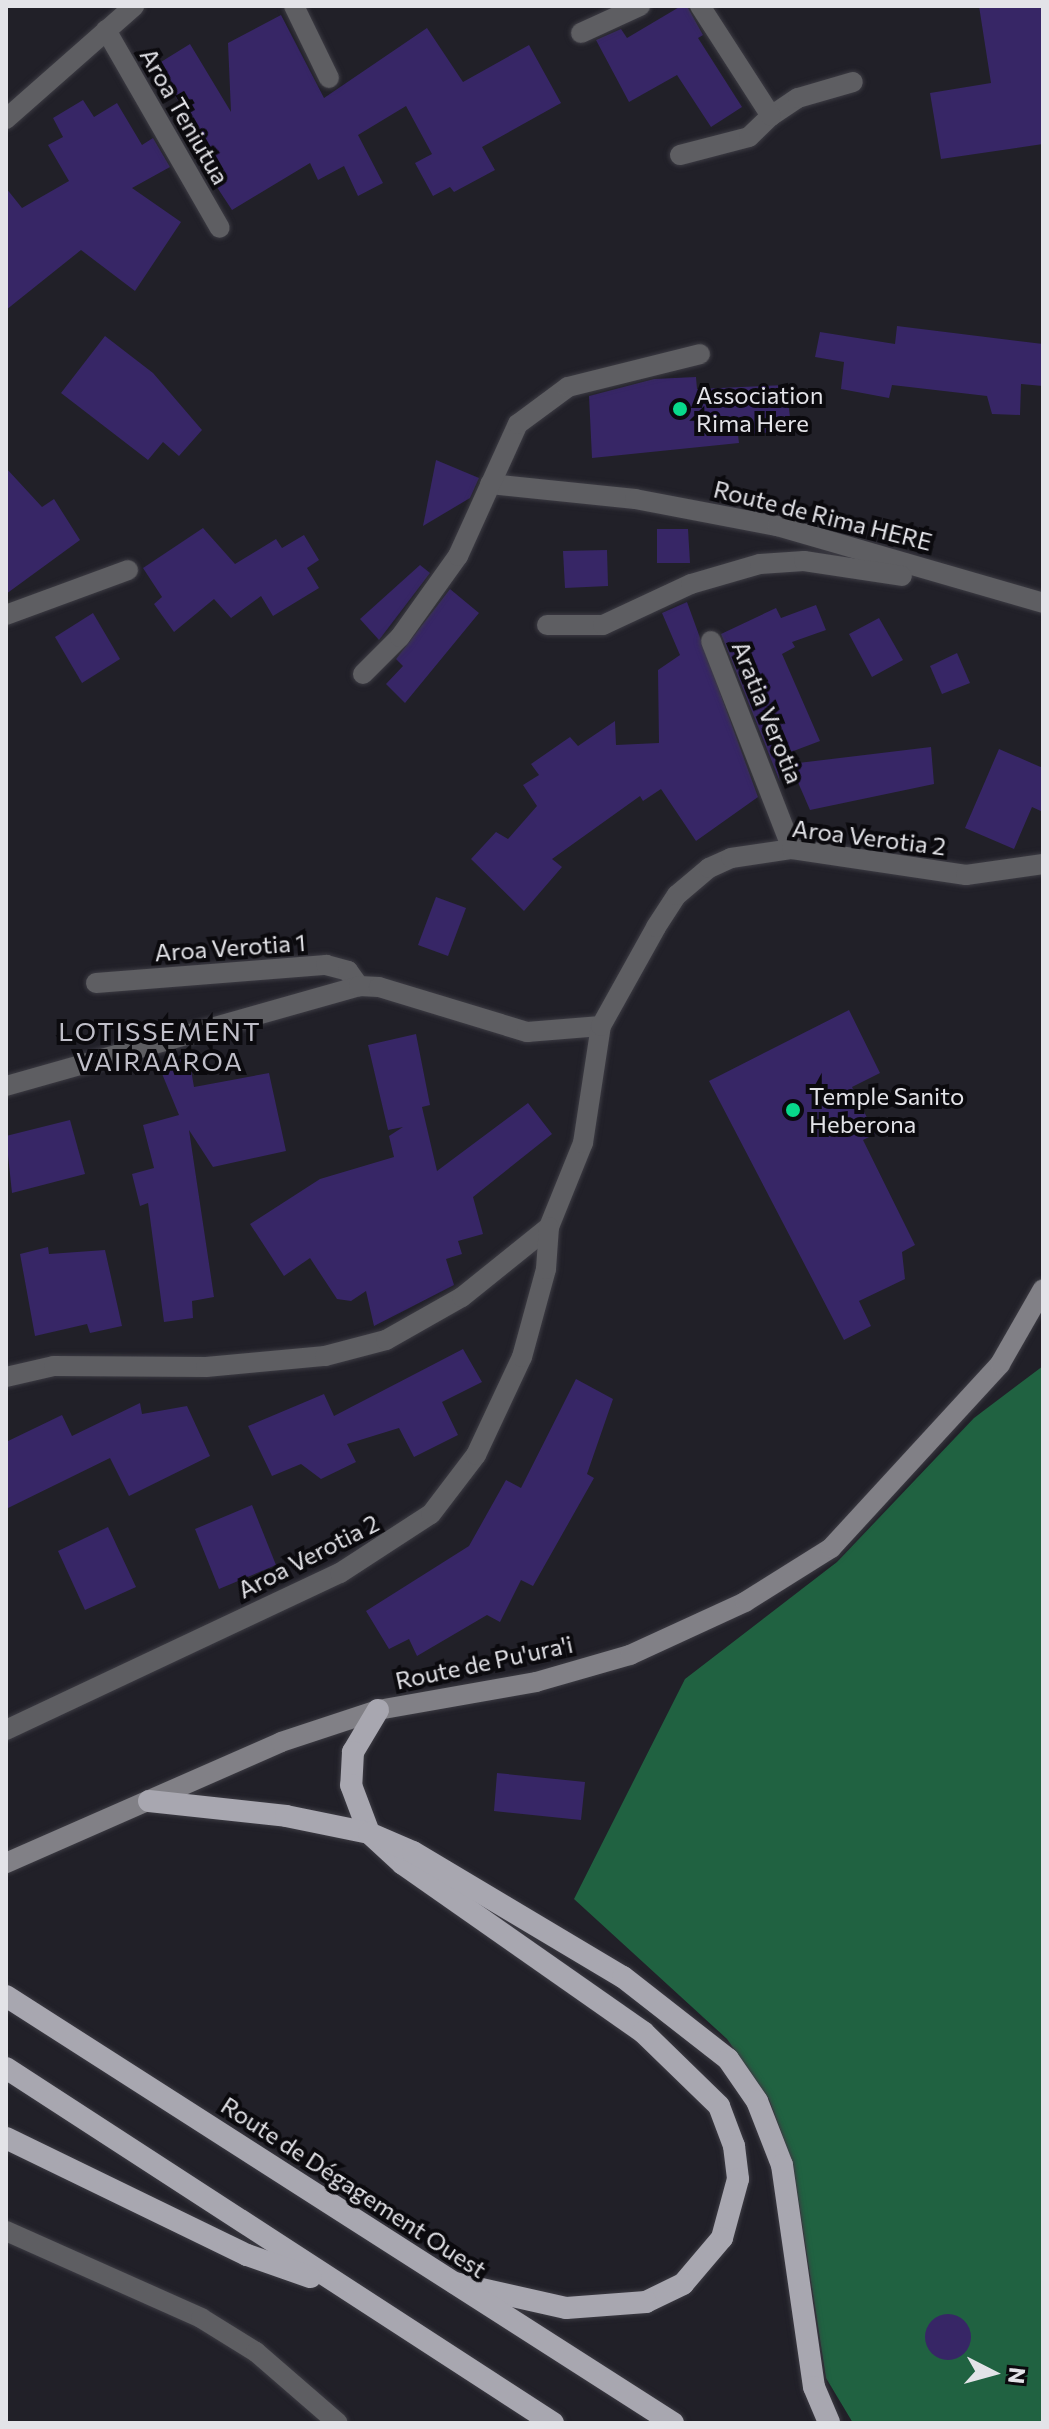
<!DOCTYPE html>
<html>
<head>
<meta charset="utf-8">
<style>
  body { margin:0 }
  #map { position:relative; width:1049px; height:2429px; overflow:hidden; background:#212028; font-family:Commissioner,sans-serif }
  div>[style] { position:absolute }
  [style*='--x'] { left:calc(var(--x)*1px); top:calc(var(--y)*1px); width:calc(var(--w)*1px); rotate:calc(var(--a)*1deg) }
  .forest>* { inset:0; background:#206241 }
  .building>* { inset:0; background:#372666 }
  .round { border-radius:50% }
  .roads { filter:drop-shadow(0 0 2px #3c3b43) drop-shadow(0 0 2px #3c3b43) }
  .minor>* { height:20px; margin:-10px; padding:0 10px; transform-origin:10px; border-radius:10px; background:#5e5e62 }
  .secondary>* { height:20px; margin:-10px; padding:0 10px; transform-origin:10px; border-radius:10px; background:#818086 }
  .trunk>* { height:22px; margin:-11px; padding:0 11px; transform-origin:11px; border-radius:11px; background:#a8a7b0 }
  .dots>* { width:22px; height:22px; translate:-50% -50%; box-sizing:border-box; border:4px solid #0b0a0e; border-radius:50% }
  span { translate:-50% -50%; white-space:nowrap; text-align:center; line-height:1.15; -webkit-text-stroke:8px #0b0a0e; paint-order:stroke }
  .street-label { font-size:24px; color:#e3e3e8 }
  .poi-label { font-size:24px; color:#e3e3e8 }
  .left { translate:0 -50%; text-align:left }
  .neighbourhood-label { font-size:26px; color:#c0bfc9; letter-spacing:2px }
  .frame { position:absolute; inset:0; border:8px solid #e3e3e8; pointer-events:none }
  .north { position:absolute; left:953px; top:2333px; width:80px; height:80px; -webkit-text-stroke:6px #0b0a0e; paint-order:stroke; rotate:96deg; font-size:22px; font-weight:700; line-height:32px; text-align:center; color:#e3e3e8 }
  .north::after { content:''; display:block; margin:auto; width:28px; height:36px; background:#e3e3e8; clip-path:polygon(50% 0,100% 100%,50% 72%,0 100%) }
</style>
</head>
<body>
<div id="map">
  <div class="forest">
    <i style="clip-path:polygon(1043px 1366px,1043px 2423px,853px 2423px,826px 2378px,793px 2164px,769px 2099px,727px 2039px,574px 1899px,685px 1679px,837px 1562px,974px 1418px)"></i>
  </div>
  <div class="building">
    <i style="clip-path:polygon(681px 6px,687px 6px,703px 35px,698px 38px,742px 107px,711px 127px,677px 75px,629px 102px,596px 40px,621px 29px,627px 38px)"></i>
    <i style="clip-path:polygon(979px 6px,1043px 6px,1043px 144px,941px 159px,930px 93px,991px 83px)"></i>
    <i style="clip-path:polygon(281px 15px,324px 98px,427px 28px,463px 82px,529px 45px,561px 103px,482px 147px,495px 170px,454px 192px,450px 187px,433px 196px,415px 163px,432px 154px,406px 106px,358px 135px,383px 183px,358px 196px,344px 166px,318px 180px,310px 163px,232px 210px,176px 125px,188px 117px,156px 65px,190px 44px,231px 112px,228px 43px)"></i>
    <i style="clip-path:polygon(83px 100px,94px 117px,117px 103px,142px 145px,153px 138px,170px 167px,132px 188px,181px 222px,135px 291px,81px 250px,6px 310px,6px 188px,22px 208px,69px 181px,48px 145px,63px 137px,53px 118px)"></i>
    <i style="clip-path:polygon(897px 326px,1043px 344px,1043px 386px,1021px 384px,1020px 415px,992px 414px,987px 396px,892px 385px,889px 398px,841px 389px,844px 362px,815px 357px,820px 332px,895px 344px)"></i>
    <i style="clip-path:polygon(105px 336px,153px 373px,202px 430px,179px 456px,163px 442px,148px 460px,61px 393px)"></i>
    <i style="clip-path:polygon(696px 377px,697px 389px,786px 385px,790px 417px,773px 420px,774px 432px,738px 435px,739px 443px,592px 458px,589px 396px,654px 379px)"></i>
    <i style="clip-path:polygon(436px 460px,479px 478px,470px 498px,423px 526px)"></i>
    <i style="clip-path:polygon(6px 468px,42px 507px,54px 499px,80px 540px,6px 594px)"></i>
    <i style="clip-path:polygon(203px 528px,235px 564px,276px 539px,282px 548px,304px 535px,319px 560px,307px 568px,319px 588px,273px 616px,261px 596px,231px 618px,214px 599px,174px 632px,154px 604px,162px 597px,143px 568px)"></i>
    <i style="clip-path:polygon(657px 529px,688px 529px,690px 563px,657px 563px)"></i>
    <i style="clip-path:polygon(607px 550px,608px 586px,565px 588px,563px 551px)"></i>
    <i style="clip-path:polygon(420px 565px,430px 573px,379px 640px,360px 619px)"></i>
    <i style="clip-path:polygon(450px 589px,479px 613px,405px 703px,386px 684px,403px 666px,396px 659px)"></i>
    <i style="clip-path:polygon(687px 602px,758px 797px,696px 841px,661px 789px,643px 801px,640px 796px,552px 859px,562px 867px,524px 911px,471px 859px,496px 832px,508px 839px,537px 806px,523px 785px,539px 775px,531px 764px,570px 737px,578px 746px,615px 721px,616px 745px,659px 743px,658px 670px,680px 655px,662px 613px)"></i>
    <i style="clip-path:polygon(816px 605px,826px 630px,792px 642px,795px 647px,782px 654px,820px 741px,775px 758px,780px 782px,721px 634px,776px 608px,781px 618px)"></i>
    <i style="clip-path:polygon(93px 613px,120px 659px,82px 683px,55px 637px)"></i>
    <i style="clip-path:polygon(879px 618px,903px 660px,872px 677px,849px 634px)"></i>
    <i style="clip-path:polygon(957px 653px,970px 683px,942px 694px,930px 666px)"></i>
    <i style="clip-path:polygon(931px 747px,934px 784px,810px 810px,790px 764px)"></i>
    <i style="clip-path:polygon(999px 749px,1043px 768px,1043px 812px,1032px 807px,1014px 849px,965px 828px)"></i>
    <i style="clip-path:polygon(436px 897px,466px 908px,448px 956px,418px 945px)"></i>
    <i style="clip-path:polygon(849px 1010px,880px 1073px,852px 1087px,875px 1134px,863px 1140px,915px 1245px,902px 1252px,905px 1279px,859px 1301px,871px 1326px,844px 1340px,709px 1081px)"></i>
    <i style="clip-path:polygon(416px 1034px,430px 1105px,422px 1107px,437px 1171px,528px 1103px,552px 1134px,473px 1197px,483px 1234px,458px 1241px,462px 1254px,446px 1259px,454px 1285px,374px 1326px,366px 1291px,351px 1301px,337px 1299px,310px 1258px,284px 1276px,250px 1224px,320px 1179px,394px 1157px,389px 1136px,403px 1127px,388px 1130px,368px 1045px)"></i>
    <i style="clip-path:polygon(189px 1058px,194px 1087px,269px 1073px,286px 1151px,213px 1167px,189px 1130px,214px 1297px,192px 1301px,193px 1318px,164px 1322px,148px 1203px,140px 1206px,132px 1174px,154px 1168px,143px 1125px,179px 1115px,158px 1064px)"></i>
    <i style="clip-path:polygon(70px 1120px,85px 1174px,12px 1193px,6px 1136px)"></i>
    <i style="clip-path:polygon(48px 1247px,49px 1254px,105px 1250px,122px 1326px,90px 1333px,87px 1324px,35px 1336px,20px 1254px)"></i>
    <i style="clip-path:polygon(463px 1349px,482px 1382px,442px 1402px,458px 1435px,414px 1457px,399px 1428px,347px 1444px,356px 1462px,321px 1479px,301px 1464px,272px 1476px,248px 1426px,324px 1394px,334px 1416px)"></i>
    <i style="clip-path:polygon(576px 1379px,613px 1399px,587px 1474px,594px 1478px,533px 1586px,521px 1580px,500px 1622px,487px 1615px,417px 1656px,409px 1639px,389px 1649px,366px 1611px,469px 1546px,506px 1480px,521px 1488px)"></i>
    <i style="clip-path:polygon(140px 1403px,142px 1414px,187px 1406px,210px 1456px,129px 1496px,110px 1458px,6px 1509px,6px 1442px,62px 1415px,72px 1436px)"></i>
    <i style="clip-path:polygon(252px 1505px,276px 1565px,219px 1589px,195px 1529px)"></i>
    <i style="clip-path:polygon(108px 1527px,136px 1587px,85px 1610px,58px 1551px)"></i>
    <i style="clip-path:polygon(497px 1773px,585px 1782px,581px 1820px,494px 1811px)"></i>
    <i class="round" style="left:925px;top:2314px;width:46px;height:46px"></i>
  </div>
  <div class="roads">
    <div class="minor">
      <i style="--x:294;--y:6;--w:80;--a:64.1"></i>
      <i style="--x:106;--y:30;--w:228;--a:60.1"></i>
      <i style="--x:581;--y:33;--w:65;--a:-24.6"></i>
      <i style="--x:771;--y:116;--w:32;--a:-34"></i>
      <i style="--x:798;--y:98;--w:57;--a:-16.2"></i>
      <i style="--x:6;--y:119;--w:171;--a:-41.4"></i>
      <i style="--x:680;--y:155;--w:71;--a:-14.6"></i>
      <i style="--x:749;--y:137;--w:30;--a:-44"></i>
      <i style="--x:771;--y:116;--w:131;--a:-122.8"></i>
      <i style="--x:490;--y:484;--w:146;--a:5.9"></i>
      <i style="--x:635;--y:499;--w:145;--a:10.8"></i>
      <i style="--x:777;--y:526;--w:277;--a:16.1"></i>
      <i style="--x:6;--y:615;--w:130;--a:-20.2"></i>
      <i style="--x:547;--y:625;--w:56;--a:0"></i>
      <i style="--x:603;--y:625;--w:97;--a:-25"></i>
      <i style="--x:691;--y:584;--w:72;--a:-16.2"></i>
      <i style="--x:760;--y:564;--w:44;--a:-3.9"></i>
      <i style="--x:804;--y:561;--w:99;--a:8.7"></i>
      <i style="--x:711;--y:641;--w:223;--a:68.7"></i>
      <i style="--x:363;--y:674;--w:52;--a:-45"></i>
      <i style="--x:400;--y:637;--w:100;--a:-54.4"></i>
      <i style="--x:458;--y:556;--w:145;--a:-65.6"></i>
      <i style="--x:518;--y:424;--w:62;--a:-36.5"></i>
      <i style="--x:568;--y:387;--w:136;--a:-14"></i>
      <i style="--x:96;--y:983;--w:231;--a:-4.5"></i>
      <i style="--x:326;--y:965;--w:23;--a:15"></i>
      <i style="--x:348;--y:971;--w:19;--a:54"></i>
      <i style="--x:6;--y:1086;--w:367;--a:-15.8"></i>
      <i style="--x:359;--y:986;--w:20;--a:3"></i>
      <i style="--x:379;--y:987;--w:155;--a:16.9"></i>
      <i style="--x:527;--y:1032;--w:74;--a:-4.6"></i>
      <i style="--x:6;--y:1377;--w:49;--a:-12.9"></i>
      <i style="--x:54;--y:1366;--w:152;--a:0.4"></i>
      <i style="--x:206;--y:1367;--w:120;--a:-5.3"></i>
      <i style="--x:325;--y:1356;--w:63;--a:-14.7"></i>
      <i style="--x:386;--y:1340;--w:87;--a:-29.5"></i>
      <i style="--x:462;--y:1297;--w:112;--a:-38.8"></i>
      <i style="--x:549;--y:1227;--w:91;--a:-68"></i>
      <i style="--x:583;--y:1143;--w:118;--a:-81.3"></i>
      <i style="--x:601;--y:1026;--w:113;--a:-60.9"></i>
      <i style="--x:656;--y:927;--w:38;--a:-57"></i>
      <i style="--x:677;--y:895;--w:42;--a:-40.2"></i>
      <i style="--x:709;--y:868;--w:24;--a:-24"></i>
      <i style="--x:731;--y:858;--w:62;--a:-8.4"></i>
      <i style="--x:792;--y:849;--w:176;--a:8.5"></i>
      <i style="--x:966;--y:875;--w:78;--a:-8.1"></i>
      <i style="--x:6;--y:1730;--w:369;--a:-25.2"></i>
      <i style="--x:340;--y:1573;--w:108;--a:-33"></i>
      <i style="--x:431;--y:1514;--w:74;--a:-52.7"></i>
      <i style="--x:476;--y:1455;--w:108;--a:-64.9"></i>
      <i style="--x:522;--y:1357;--w:91;--a:-74.7"></i>
      <i style="--x:546;--y:1269;--w:42;--a:-85.9"></i>
      <i style="--x:6;--y:2231;--w:214;--a:24"></i>
      <i style="--x:201;--y:2318;--w:65;--a:31.7"></i>
      <i style="--x:256;--y:2352;--w:108;--a:40.9"></i>
    </div>
    <div class="secondary">
      <i style="--x:6;--y:1863;--w:300;--a:-23.7"></i>
      <i style="--x:281;--y:1742;--w:102;--a:-18.3"></i>
      <i style="--x:378;--y:1710;--w:160;--a:-10"></i>
      <i style="--x:536;--y:1682;--w:98;--a:-16"></i>
      <i style="--x:630;--y:1655;--w:127;--a:-24.7"></i>
      <i style="--x:745;--y:1602;--w:102;--a:-32.1"></i>
      <i style="--x:831;--y:1548;--w:250;--a:-47.4"></i>
      <i style="--x:1000;--y:1364;--w:86;--a:-60.2"></i>
    </div>
    <div class="trunk">
      <i style="--x:378;--y:1710;--w:49;--a:120.8"></i>
      <i style="--x:353;--y:1752;--w:33;--a:93"></i>
      <i style="--x:351;--y:1785;--w:51;--a:69.4"></i>
      <i style="--x:369;--y:1833;--w:46;--a:42.4"></i>
      <i style="--x:403;--y:1864;--w:293;--a:35"></i>
      <i style="--x:643;--y:2032;--w:106;--a:44.2"></i>
      <i style="--x:719;--y:2106;--w:43;--a:69.4"></i>
      <i style="--x:734;--y:2146;--w:33;--a:83"></i>
      <i style="--x:738;--y:2179;--w:61;--a:105.2"></i>
      <i style="--x:722;--y:2238;--w:60;--a:130.3"></i>
      <i style="--x:683;--y:2284;--w:41;--a:154.1"></i>
      <i style="--x:646;--y:2302;--w:80;--a:175.7"></i>
      <i style="--x:566;--y:2308;--w:114;--a:-167.3"></i>
      <i style="--x:149;--y:1801;--w:138;--a:6.2"></i>
      <i style="--x:286;--y:1816;--w:85;--a:11.6"></i>
      <i style="--x:369;--y:1833;--w:48;--a:23.4"></i>
      <i style="--x:413;--y:1852;--w:244;--a:30.8"></i>
      <i style="--x:623;--y:1977;--w:133;--a:38"></i>
      <i style="--x:728;--y:2059;--w:51;--a:55.4"></i>
      <i style="--x:757;--y:2101;--w:69;--a:68.7"></i>
      <i style="--x:782;--y:2165;--w:224;--a:81.8"></i>
      <i style="--x:814;--y:2387;--w:39;--a:67"></i>
      <i style="--x:6;--y:1996;--w:792;--a:32.63"></i>
      <i style="--x:6;--y:2068;--w:652;--a:32.98"></i>
      <i style="--x:6;--y:2138;--w:268;--a:25.9"></i>
      <i style="--x:247;--y:2255;--w:67;--a:19.2"></i>
    </div>
  </div>
  <div class="dots">
    <i style="left:680px;top:409px;background:#08d98b"></i>
    <i style="left:793px;top:1110px;background:#08d98b"></i>
  </div>
  <div class="street-label">
    <span style="left:185px;top:116px;rotate:60deg">Aroa Teniutua</span>
    <span style="left:823px;top:515px;rotate:14deg">Route de Rima HERE</span>
    <span style="left:768px;top:712px;rotate:68deg">Aratia Verotia</span>
    <span style="left:869px;top:837px;rotate:7deg">Aroa Verotia 2</span>
    <span style="left:230px;top:947px;rotate:-4deg">Aroa Verotia 1</span>
    <span style="left:308px;top:1556px;rotate:-27deg">Aroa Verotia 2</span>
    <span style="left:484px;top:1662px;rotate:-12deg">Route de Pu'ura'i</span>
    <span style="left:354px;top:2187px;rotate:33deg">Route de Dégagement Ouest</span>
  </div>
  <div class="poi-label">
    <span class="left" style="left:696px;top:409px">Association<br>Rima Here</span>
    <span class="left" style="left:809px;top:1110px">Temple Sanito<br>Heberona</span>
  </div>
  <div class="neighbourhood-label">
    <span style="left:160px;top:1046px">LOTISSEMENT<br>VAIRAAROA</span>
  </div>
  <div class="frame"></div>
  <div class="north">N</div>
</div>
</body>
</html>
